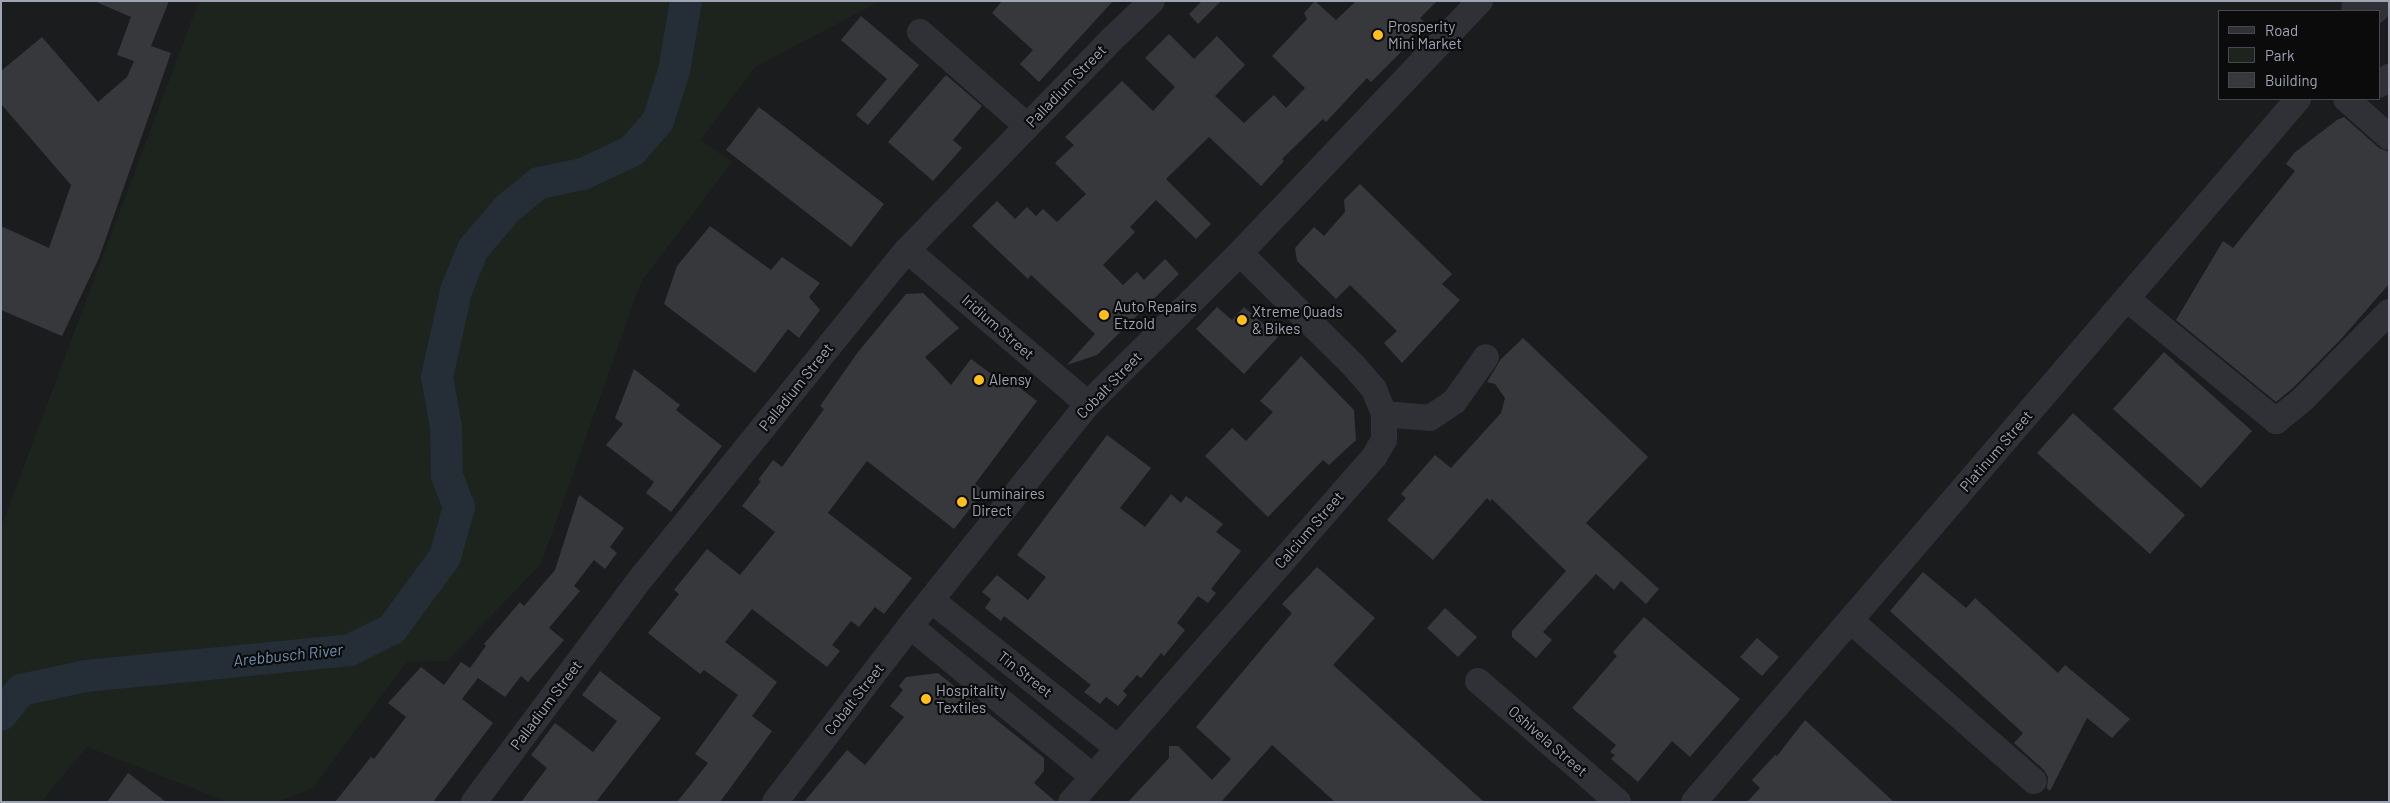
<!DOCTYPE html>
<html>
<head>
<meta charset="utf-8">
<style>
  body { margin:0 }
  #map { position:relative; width:2390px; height:803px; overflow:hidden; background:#101011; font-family:Barlow,sans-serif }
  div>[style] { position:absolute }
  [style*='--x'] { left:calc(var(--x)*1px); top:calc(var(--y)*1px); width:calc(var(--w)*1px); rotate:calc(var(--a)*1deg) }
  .built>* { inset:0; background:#1b1c1e }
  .green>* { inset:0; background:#1c241d }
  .river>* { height:32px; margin:-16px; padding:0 16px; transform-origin:16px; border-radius:16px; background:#252d36 }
  .building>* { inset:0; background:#37383c }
  .minor>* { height:26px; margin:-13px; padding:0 13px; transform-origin:13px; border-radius:13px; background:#303137 }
  .dots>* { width:14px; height:14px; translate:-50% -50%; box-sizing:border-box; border:2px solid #0b0b0c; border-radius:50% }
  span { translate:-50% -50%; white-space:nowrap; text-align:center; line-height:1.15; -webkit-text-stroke:4.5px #0b0b0c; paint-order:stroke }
  .poi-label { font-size:15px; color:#9fa4b4 }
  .left { translate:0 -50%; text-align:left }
  .street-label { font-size:15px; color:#9fa4b4 }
  .water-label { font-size:16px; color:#7290b3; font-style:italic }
  .frame { position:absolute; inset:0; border:2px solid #9fa4b4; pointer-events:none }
  .legend { position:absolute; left:2218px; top:10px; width:162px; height:90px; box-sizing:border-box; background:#0b0b0c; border:1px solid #46484f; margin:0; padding:6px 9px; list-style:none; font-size:15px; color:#9fa4b4 }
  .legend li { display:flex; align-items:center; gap:10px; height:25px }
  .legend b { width:25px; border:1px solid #46484f }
</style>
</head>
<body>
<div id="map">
  <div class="built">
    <i style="clip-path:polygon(evenodd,1px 1px,2389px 1px,2389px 802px,1px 802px,1px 1px,2219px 11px,2379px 11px,2379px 99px,2219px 99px,2219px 11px)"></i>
  </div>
  <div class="green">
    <i style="clip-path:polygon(199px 1px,881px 1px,755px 67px,701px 140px,732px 162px,641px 282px,541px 564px,448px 661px,407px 662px,313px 788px,277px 802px,228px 802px,87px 747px,41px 802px,1px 802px,1px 527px)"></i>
  </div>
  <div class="river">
    <i style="--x:1;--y:715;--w:32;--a:-51"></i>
    <i style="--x:21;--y:690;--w:66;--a:-12.2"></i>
    <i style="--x:86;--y:676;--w:265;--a:-5.6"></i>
    <i style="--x:350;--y:650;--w:47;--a:-26.6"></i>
    <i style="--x:392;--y:629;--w:89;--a:-53.6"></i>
    <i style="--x:445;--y:557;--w:52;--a:-74.4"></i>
    <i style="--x:459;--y:507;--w:34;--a:-111"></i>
    <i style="--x:447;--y:475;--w:48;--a:-91.2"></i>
    <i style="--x:446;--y:427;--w:51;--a:-100.2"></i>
    <i style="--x:437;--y:377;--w:88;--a:-77.5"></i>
    <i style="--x:456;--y:291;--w:45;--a:-68"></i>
    <i style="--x:473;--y:249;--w:54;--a:-49.5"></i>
    <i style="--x:508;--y:208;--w:40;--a:-39"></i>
    <i style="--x:539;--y:183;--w:45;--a:-11.6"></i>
    <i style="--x:583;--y:174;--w:54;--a:-25.1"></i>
    <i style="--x:632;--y:151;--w:40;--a:-49"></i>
    <i style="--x:658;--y:121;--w:52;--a:-72.3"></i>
    <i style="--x:674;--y:71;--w:71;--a:-80.3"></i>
  </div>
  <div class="building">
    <i style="clip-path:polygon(94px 1px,169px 1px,151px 46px,171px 53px,99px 258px,62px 336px,1px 310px,1px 226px,49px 248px,71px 185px,1px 104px,1px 71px,42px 37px,98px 102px,127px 77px,134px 61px,117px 55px,131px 17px)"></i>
    <i style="clip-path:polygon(1002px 1px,1113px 1px,1039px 82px,1020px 64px,1033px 50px,992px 13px)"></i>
    <i style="clip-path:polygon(1202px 1px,1221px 1px,1198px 24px,1189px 14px)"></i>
    <i style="clip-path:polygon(1315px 1px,1336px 20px,1356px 1px,1437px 1px,1420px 18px,1425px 23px,1402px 46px,1404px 49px,1371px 82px,1367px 78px,1326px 122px,1323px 119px,1282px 159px,1284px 161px,1261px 186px,1209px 137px,1166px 179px,1211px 224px,1196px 239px,1156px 200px,1130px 227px,1135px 232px,1103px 265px,1123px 285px,1137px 272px,1144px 280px,1165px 259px,1179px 274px,1097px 355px,1067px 365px,1095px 334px,1031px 275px,1028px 279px,972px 226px,997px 201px,1015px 219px,1027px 207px,1036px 216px,1043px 209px,1057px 222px,1086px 194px,1055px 163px,1074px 145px,1065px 137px,1122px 81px,1153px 111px,1175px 87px,1145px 58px,1169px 34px,1194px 59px,1217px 36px,1245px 65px,1215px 96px,1244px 123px,1274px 95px,1286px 108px,1305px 88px,1272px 56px,1307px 19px,1304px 13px)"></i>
    <i style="clip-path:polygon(861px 16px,919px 65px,868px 125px,856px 115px,887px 79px,841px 40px)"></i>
    <i style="clip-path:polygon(946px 75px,982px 106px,953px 140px,962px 148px,933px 181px,888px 142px)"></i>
    <i style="clip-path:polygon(759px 107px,884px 204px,851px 247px,726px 150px)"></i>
    <i style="clip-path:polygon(2344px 117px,2379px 148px,2389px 152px,2389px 284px,2342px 338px,2294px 387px,2276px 402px,2176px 320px,2223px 241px,2233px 248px,2295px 171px,2286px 164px,2294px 153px,2337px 120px)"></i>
    <i style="clip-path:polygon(1360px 184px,1452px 274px,1442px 284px,1460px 300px,1402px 363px,1384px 343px,1397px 331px,1350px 285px,1336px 299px,1297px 261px,1295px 248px,1314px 227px,1324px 236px,1345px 212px,1344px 200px)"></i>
    <i style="clip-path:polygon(710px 226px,771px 270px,782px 257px,820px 283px,809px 297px,820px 310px,799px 338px,788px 329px,755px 373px,664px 304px,677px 266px)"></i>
    <i style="clip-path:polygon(923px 293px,959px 328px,925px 357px,951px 385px,971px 359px,1005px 384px,1008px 379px,1037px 401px,975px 484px,984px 491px,954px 529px,867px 461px,828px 513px,912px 578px,884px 614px,875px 607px,859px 627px,851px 621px,832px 645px,840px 651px,827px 667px,752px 609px,725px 642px,777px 682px,752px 716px,772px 731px,720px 802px,677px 802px,708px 763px,695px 754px,738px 695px,704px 670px,700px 674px,648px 633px,679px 594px,674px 590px,707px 549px,740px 575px,775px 532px,742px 506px,761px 481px,758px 480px,773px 460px,782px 467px,824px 409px,820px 406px,858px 352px,906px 294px)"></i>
    <i style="clip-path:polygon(1217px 307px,1232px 320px,1244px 307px,1278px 337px,1244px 374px,1196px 329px)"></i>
    <i style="clip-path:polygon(1523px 338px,1648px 457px,1586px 523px,1659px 589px,1646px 604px,1621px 581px,1614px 590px,1596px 574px,1543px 632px,1552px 640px,1536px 658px,1512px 637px,1512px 631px,1566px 571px,1492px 499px,1490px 501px,1487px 498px,1433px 560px,1387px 520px,1406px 498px,1401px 494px,1435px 455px,1451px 468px,1501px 413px,1505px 398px,1495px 384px,1487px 382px,1501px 359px)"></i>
    <i style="clip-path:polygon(2164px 352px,2252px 431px,2201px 488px,2113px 409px)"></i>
    <i style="clip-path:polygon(1301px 356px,1354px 410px,1356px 440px,1329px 465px,1323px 460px,1268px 517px,1205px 456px,1232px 428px,1246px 441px,1273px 412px,1260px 401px)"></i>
    <i style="clip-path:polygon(634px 369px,680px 405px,676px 410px,722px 446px,671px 512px,646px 493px,654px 482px,606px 445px,623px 424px,615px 418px)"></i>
    <i style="clip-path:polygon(2073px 413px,2185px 515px,2150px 554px,2037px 453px)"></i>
    <i style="clip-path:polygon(1107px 435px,1151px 468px,1120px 508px,1145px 527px,1171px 494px,1181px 503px,1186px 496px,1223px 524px,1216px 532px,1241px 551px,1211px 589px,1216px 593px,1208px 603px,1198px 596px,1177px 623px,1185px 630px,1164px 656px,1161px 653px,1141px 678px,1137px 675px,1123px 691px,1127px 695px,1118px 706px,1106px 697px,1100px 704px,1084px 692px,1091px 685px,1004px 616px,1001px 621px,985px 608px,991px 599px,982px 592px,997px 575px,1028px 600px,1046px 577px,1017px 555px)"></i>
    <i style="clip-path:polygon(579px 495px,624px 528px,610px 547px,617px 553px,605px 569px,594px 560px,574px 586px,580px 591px,549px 628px,564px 640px,528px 682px,521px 676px,505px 697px,478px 678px,462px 699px,493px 723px,433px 802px,335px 802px,371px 757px,374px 759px,406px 717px,388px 703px,421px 667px,444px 685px,461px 662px,470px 668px,486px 646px,484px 644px,520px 602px,524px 606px,555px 570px)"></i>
    <i style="clip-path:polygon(1317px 567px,1375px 618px,1333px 665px,1484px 802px,1335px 802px,1272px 745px,1221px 802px,1128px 802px,1169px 758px,1169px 746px,1178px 746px,1212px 780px,1231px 759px,1196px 727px,1292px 613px,1282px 604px)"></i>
    <i style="clip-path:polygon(1923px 572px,1966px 608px,1975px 598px,2058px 673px,2065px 665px,2130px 719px,2112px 738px,2087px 718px,2050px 791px,2047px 788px,2048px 777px,2044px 770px,2014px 743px,2023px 733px,1890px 611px)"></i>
    <i style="clip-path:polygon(1445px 608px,1477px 637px,1458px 657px,1427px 628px)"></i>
    <i style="clip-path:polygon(1644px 617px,1740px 699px,1690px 757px,1672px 741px,1638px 782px,1611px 759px,1615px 755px,1610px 752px,1616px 745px,1572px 708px,1617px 656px,1613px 652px)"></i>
    <i style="clip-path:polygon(1757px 638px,1779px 657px,1762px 676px,1740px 657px)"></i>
    <i style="clip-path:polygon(600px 671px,661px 718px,596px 802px,521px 802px,547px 768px,531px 755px,555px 723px,593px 752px,617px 721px,582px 695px)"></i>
    <i style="clip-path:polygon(938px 673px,1044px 758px,1044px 771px,1034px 783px,1056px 802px,804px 802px,847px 750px,865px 765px,904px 717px,890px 706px,903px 690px,899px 686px,906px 677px)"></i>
    <i style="clip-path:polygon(1805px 720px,1894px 802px,1747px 802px,1760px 788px,1752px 780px,1775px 755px,1777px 756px)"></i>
    <i style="clip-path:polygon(128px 773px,166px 802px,107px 802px)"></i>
  </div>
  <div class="minor">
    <i style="--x:2354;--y:11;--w:10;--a:-84"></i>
    <i style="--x:2375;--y:11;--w:13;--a:-48"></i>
    <i style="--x:920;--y:32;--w:142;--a:41.3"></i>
    <i style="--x:2379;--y:85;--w:13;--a:-39"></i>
    <i style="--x:2346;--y:99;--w:57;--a:41.5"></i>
    <i style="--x:907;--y:250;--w:238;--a:40.4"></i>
    <i style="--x:2127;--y:299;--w:193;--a:39.3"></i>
    <i style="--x:2276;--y:421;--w:36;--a:-39"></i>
    <i style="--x:2304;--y:398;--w:121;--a:-45.3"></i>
    <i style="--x:1384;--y:414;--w:46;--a:5"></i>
    <i style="--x:1430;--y:418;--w:29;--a:-34"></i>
    <i style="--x:1454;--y:402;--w:55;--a:-54.6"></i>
    <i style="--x:931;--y:600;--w:238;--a:38.4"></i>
    <i style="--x:1851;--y:621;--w:243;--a:41.2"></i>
    <i style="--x:910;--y:626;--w:236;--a:39.5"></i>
    <i style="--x:1478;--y:681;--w:185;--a:40.8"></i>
    <i style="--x:474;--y:802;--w:281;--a:-53.3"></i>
    <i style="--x:642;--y:577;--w:421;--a:-51"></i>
    <i style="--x:907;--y:250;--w:290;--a:-45.8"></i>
    <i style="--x:1109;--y:42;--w:59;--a:-43.6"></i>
    <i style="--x:775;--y:802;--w:222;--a:-52.5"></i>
    <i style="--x:910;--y:626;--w:285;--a:-51.3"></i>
    <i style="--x:1088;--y:404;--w:214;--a:-44.8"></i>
    <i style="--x:1240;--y:253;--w:348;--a:-46.4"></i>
    <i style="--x:1071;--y:802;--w:459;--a:-48.7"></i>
    <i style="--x:1374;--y:457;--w:20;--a:-60"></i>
    <i style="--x:1384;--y:440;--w:26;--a:-90"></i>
    <i style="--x:1384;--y:414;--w:27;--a:-112"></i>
    <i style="--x:1374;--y:389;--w:32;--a:-131"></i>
    <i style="--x:1353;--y:365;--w:159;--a:-135.3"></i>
    <i style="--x:1694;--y:802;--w:927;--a:-49.33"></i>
  </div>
  <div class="dots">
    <i style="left:1378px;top:35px;background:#ffc01a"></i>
    <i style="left:1104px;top:315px;background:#ffc01a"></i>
    <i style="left:1242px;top:320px;background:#ffc01a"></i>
    <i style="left:979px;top:380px;background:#ffc01a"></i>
    <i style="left:962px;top:502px;background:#ffc01a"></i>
    <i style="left:926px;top:699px;background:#ffc01a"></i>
  </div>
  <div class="poi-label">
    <span class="left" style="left:1388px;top:35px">Prosperity<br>Mini Market</span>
    <span class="left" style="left:1114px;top:315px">Auto Repairs<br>Etzold</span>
    <span class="left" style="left:1252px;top:320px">Xtreme Quads<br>&amp; Bikes</span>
    <span class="left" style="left:989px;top:380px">Alensy</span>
    <span class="left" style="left:972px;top:502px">Luminaires<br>Direct</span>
    <span class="left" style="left:936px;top:699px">Hospitality<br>Textiles</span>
  </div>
  <div class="street-label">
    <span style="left:1066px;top:86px;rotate:-46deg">Palladium Street</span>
    <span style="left:998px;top:327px;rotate:41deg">Iridium Street</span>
    <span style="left:1109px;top:385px;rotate:-46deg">Cobalt Street</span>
    <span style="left:796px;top:387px;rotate:-51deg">Palladium Street</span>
    <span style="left:1996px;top:451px;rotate:-49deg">Platinum Street</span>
    <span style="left:1309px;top:530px;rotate:-49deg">Calcium Street</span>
    <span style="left:1025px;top:674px;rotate:38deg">Tin Street</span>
    <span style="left:854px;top:699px;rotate:-52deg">Cobalt Street</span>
    <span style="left:546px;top:705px;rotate:-53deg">Palladium Street</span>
    <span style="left:1548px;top:741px;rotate:41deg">Oshivela Street</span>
  </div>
  <div class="water-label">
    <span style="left:288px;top:655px;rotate:-6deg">Arebbusch River</span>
  </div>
  <div class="frame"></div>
  <ul class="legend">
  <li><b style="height:6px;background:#303137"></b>Road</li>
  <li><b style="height:14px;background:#1c241d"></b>Park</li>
  <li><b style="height:14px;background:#37383c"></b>Building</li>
  </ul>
</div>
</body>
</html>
